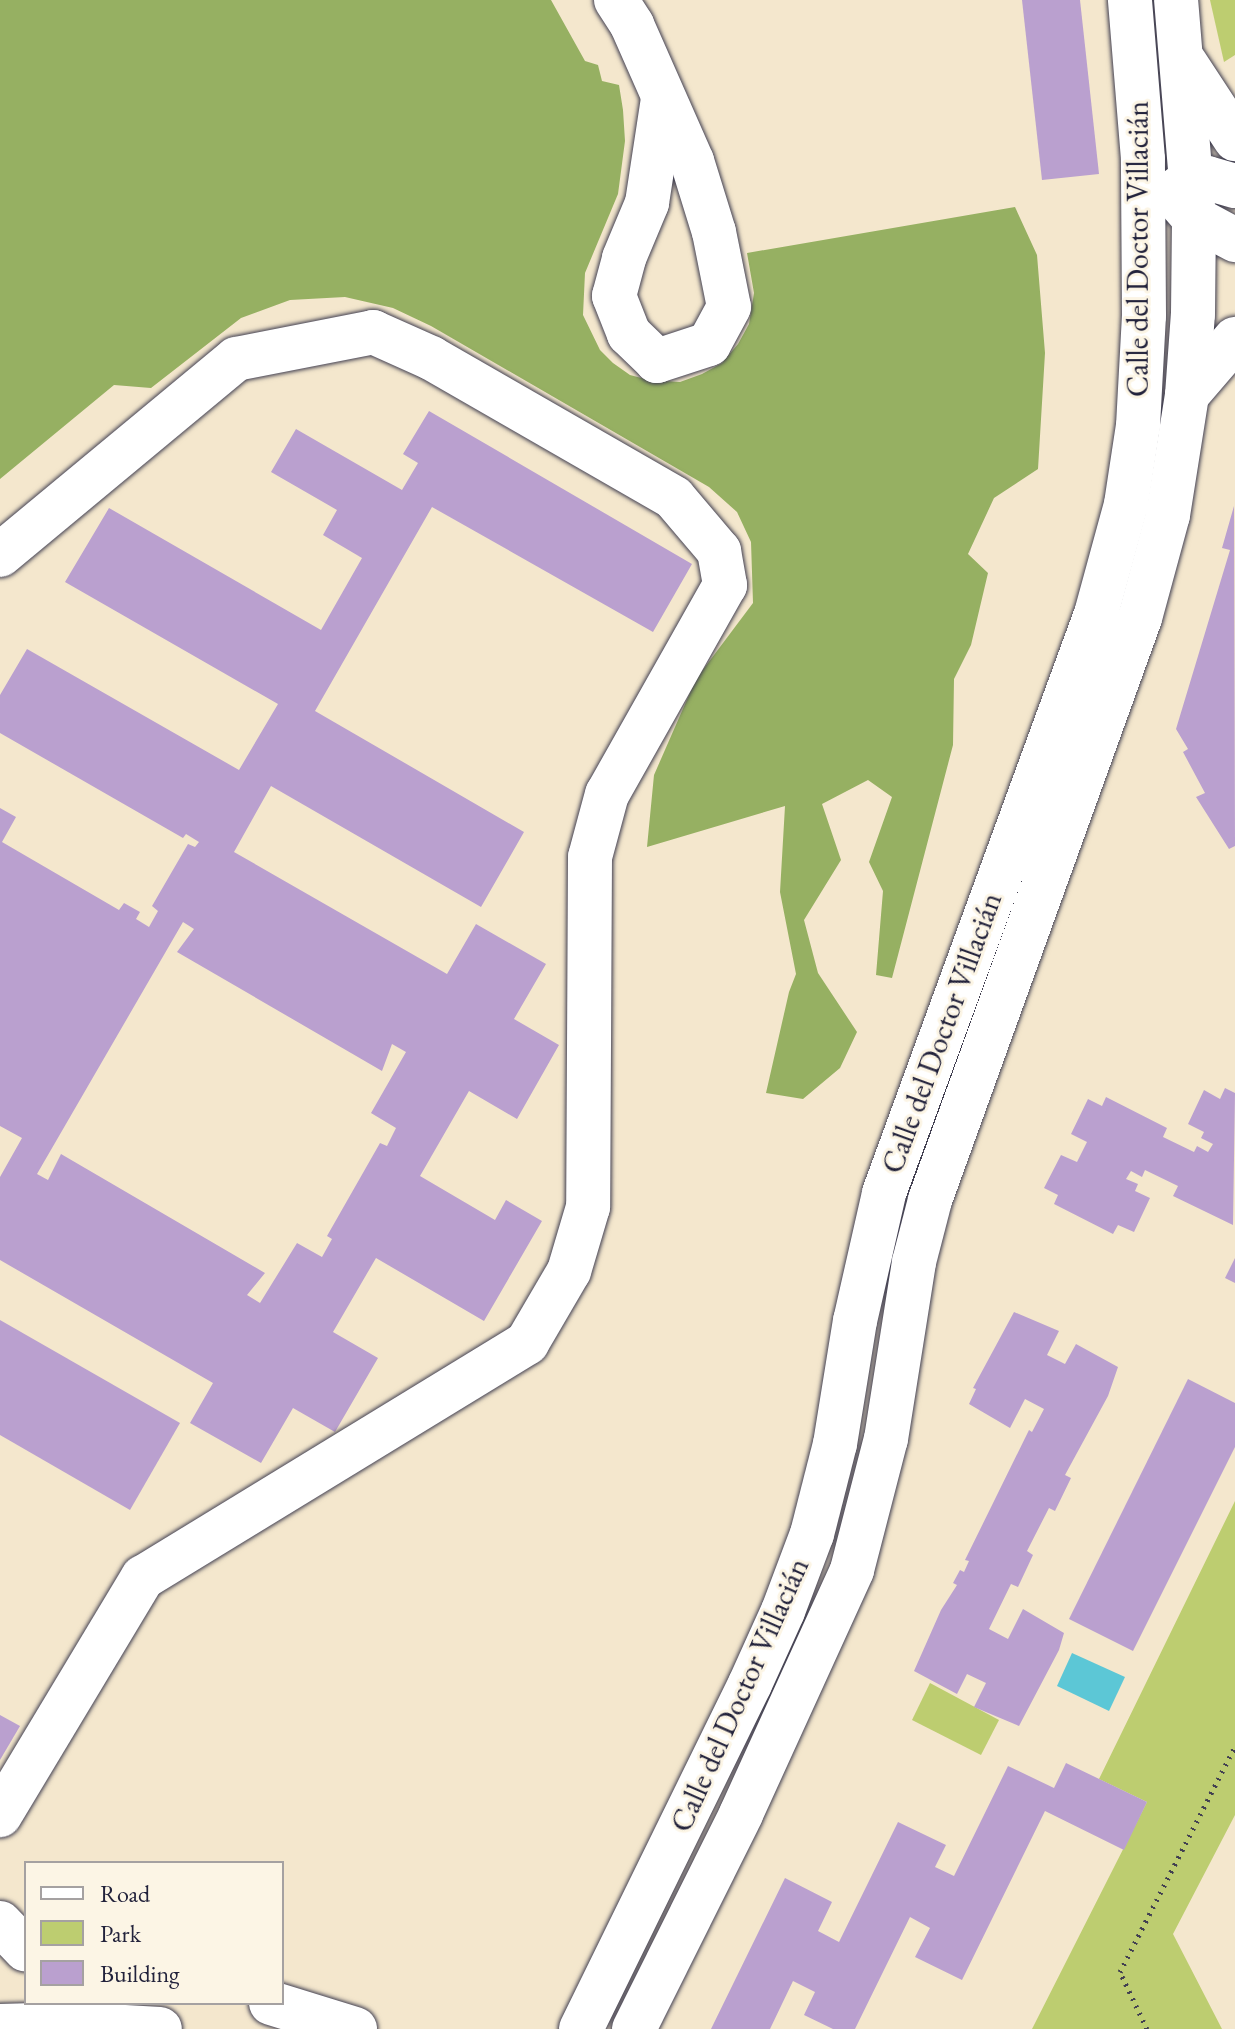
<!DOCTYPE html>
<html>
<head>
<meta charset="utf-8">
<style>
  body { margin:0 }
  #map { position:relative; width:1235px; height:2029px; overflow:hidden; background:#f4e7cd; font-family:"EB Garamond",serif }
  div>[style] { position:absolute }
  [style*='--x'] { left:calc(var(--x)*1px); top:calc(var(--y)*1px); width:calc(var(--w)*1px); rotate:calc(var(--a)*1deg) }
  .green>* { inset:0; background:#bdcd70 }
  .forest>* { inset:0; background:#96b062 }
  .water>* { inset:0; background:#5cc7d6 }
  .building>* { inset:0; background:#baa0cf }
  .path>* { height:5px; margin-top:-2.5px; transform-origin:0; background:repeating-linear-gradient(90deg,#424051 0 2px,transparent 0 8px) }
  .roads { filter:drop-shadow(0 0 2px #424051) drop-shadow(0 0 2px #424051) }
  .minor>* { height:44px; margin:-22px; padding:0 22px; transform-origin:22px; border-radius:22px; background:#fff }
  span { translate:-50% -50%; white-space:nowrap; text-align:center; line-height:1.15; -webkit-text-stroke:6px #fcf5e5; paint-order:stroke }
  .street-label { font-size:30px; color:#22223b }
  .legend { position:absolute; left:24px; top:1861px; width:260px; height:144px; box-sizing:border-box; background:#fcf5e5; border:2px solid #a5a1a1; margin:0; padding:10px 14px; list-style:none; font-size:24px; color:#22223b }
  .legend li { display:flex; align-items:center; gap:16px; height:40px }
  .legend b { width:40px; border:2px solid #a5a1a1 }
</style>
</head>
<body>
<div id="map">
  <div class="green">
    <i style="clip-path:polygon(1210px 0,1235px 0,1235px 55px,1224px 62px)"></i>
    <i style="clip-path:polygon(1235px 1501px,1235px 1815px,1173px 1934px,1222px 2029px,1032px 2029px,1147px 1802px,1099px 1779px)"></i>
    <i style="clip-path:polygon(930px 1683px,999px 1720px,981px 1755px,912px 1720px)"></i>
  </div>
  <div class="forest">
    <i style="clip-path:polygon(0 0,551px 0,585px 61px,598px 65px,602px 81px,619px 85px,623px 110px,625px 141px,618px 194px,585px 273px,583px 315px,600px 350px,613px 363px,630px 375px,649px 380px,680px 382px,702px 374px,722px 363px,738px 344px,749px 324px,754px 293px,747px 253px,1015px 207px,1037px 255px,1045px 353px,1038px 469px,994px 498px,968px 554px,988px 573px,971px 645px,954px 679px,953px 745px,892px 978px,876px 975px,883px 891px,869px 862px,892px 797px,868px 780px,822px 804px,841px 860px,804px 920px,818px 973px,857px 1032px,840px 1068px,803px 1099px,766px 1093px,789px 992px,796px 974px,780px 892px,785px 806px,647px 847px,654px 775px,696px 679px,753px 603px,751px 542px,737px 512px,709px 487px,431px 326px,393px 308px,345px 297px,290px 300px,241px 318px,151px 388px,114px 385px,0 479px)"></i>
  </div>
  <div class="water">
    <i style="clip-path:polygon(1072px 1653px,1125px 1677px,1109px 1711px,1057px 1686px)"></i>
  </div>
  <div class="building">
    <i style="clip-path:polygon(1022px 0,1080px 0,1099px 174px,1042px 180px)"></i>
    <i style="clip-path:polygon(evenodd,429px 411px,692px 564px,653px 632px,432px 507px,315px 711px,524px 832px,481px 907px,271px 786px,234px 852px,447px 974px,476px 924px,546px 964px,514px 1019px,559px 1045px,517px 1119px,469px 1091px,420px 1176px,495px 1220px,506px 1200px,542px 1221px,484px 1321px,376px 1258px,333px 1332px,378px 1358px,335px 1432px,293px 1408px,261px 1463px,190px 1423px,213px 1383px,0 1260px,0 1177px,22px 1138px,0 1126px,0 808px,16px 817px,2px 842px,119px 910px,124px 903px,140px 912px,136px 919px,149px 927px,158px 911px,152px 906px,188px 844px,195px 847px,199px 842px,186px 834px,183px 838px,0 733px,0 695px,27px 649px,239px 770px,278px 704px,65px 582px,109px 508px,321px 630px,362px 558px,323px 535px,337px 510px,271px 472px,296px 429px,402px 490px,418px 463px,403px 454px,429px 411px,183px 922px,194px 929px,177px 952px,382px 1071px,392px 1044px,406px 1052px,371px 1113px,396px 1128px,387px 1146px,380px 1143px,327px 1236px,332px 1239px,322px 1257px,297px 1243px,260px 1303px,247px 1295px,265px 1273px,61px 1154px,48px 1180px,37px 1174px,183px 922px)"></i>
    <i style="clip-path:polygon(1234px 506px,1235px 846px,1229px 849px,1196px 797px,1205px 793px,1183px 752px,1188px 749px,1176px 729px,1230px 550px,1222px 548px)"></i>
    <i style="clip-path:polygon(1225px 1088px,1235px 1093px,1233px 1225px,1173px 1196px,1178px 1186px,1145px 1170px,1142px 1177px,1131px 1171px,1126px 1179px,1138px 1184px,1135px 1191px,1150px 1198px,1134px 1232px,1118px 1225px,1113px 1234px,1054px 1204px,1058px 1195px,1044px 1188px,1061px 1155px,1077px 1162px,1087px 1142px,1071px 1134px,1088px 1099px,1102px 1106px,1106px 1097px,1167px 1128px,1163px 1137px,1194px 1152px,1197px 1146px,1208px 1152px,1213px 1144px,1201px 1138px,1204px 1132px,1188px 1124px,1204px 1090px,1220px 1099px)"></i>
    <i style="clip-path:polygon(1235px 1258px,1235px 1283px,1225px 1278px)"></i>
    <i style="clip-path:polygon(1014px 1312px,1059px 1331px,1047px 1355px,1065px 1364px,1076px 1344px,1118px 1367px,1108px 1396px,1065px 1475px,1071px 1478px,1055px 1511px,1049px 1508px,1027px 1551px,1033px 1555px,1018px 1587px,1011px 1584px,989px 1629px,1008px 1639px,1023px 1609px,1064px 1633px,1059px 1650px,1019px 1726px,974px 1707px,986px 1683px,967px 1674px,957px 1694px,914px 1671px,941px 1610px,957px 1585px,953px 1583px,960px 1570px,964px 1572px,969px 1561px,965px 1560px,1029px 1430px,1032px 1432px,1044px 1409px,1025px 1399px,1010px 1428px,969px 1404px,976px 1389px,973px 1388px)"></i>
    <i style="clip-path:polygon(0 1320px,180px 1423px,130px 1510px,0 1435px)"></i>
    <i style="clip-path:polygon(1188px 1379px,1235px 1403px,1235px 1447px,1133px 1651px,1069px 1619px)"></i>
    <i style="clip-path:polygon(0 1715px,20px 1726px,0 1760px)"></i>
    <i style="clip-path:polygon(1066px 1763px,1147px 1802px,1124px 1850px,1045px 1811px,962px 1980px,915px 1957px,930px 1928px,910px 1917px,855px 2029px,833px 2029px,804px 2015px,815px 1992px,793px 1981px,770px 2029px,711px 2029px,785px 1878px,832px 1902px,818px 1931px,839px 1942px,898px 1822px,946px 1845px,935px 1867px,954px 1876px,1008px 1766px,1054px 1788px)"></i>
  </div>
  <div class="path">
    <i style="--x:1147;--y:2029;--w:63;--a:-115.3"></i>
    <i style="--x:1120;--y:1972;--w:254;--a:-63"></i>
  </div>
  <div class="roads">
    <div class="minor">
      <i style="--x:616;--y:0;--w:30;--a:57"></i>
      <i style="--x:632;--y:25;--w:149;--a:66.2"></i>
      <i style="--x:692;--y:161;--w:74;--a:72.8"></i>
      <i style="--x:714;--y:232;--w:76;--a:78.7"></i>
      <i style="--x:729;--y:307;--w:42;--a:118.4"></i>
      <i style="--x:709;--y:344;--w:55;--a:161.9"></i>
      <i style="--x:657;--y:361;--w:39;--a:-136"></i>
      <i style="--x:629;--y:334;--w:41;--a:-111.5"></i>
      <i style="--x:614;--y:296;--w:39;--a:-75"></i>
      <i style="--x:624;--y:258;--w:60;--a:-67.3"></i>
      <i style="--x:647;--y:203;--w:105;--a:-81.3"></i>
      <i style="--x:1186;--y:64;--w:90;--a:56.8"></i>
      <i style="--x:1168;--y:196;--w:29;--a:-36"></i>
      <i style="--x:1191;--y:179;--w:16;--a:-4"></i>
      <i style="--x:1207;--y:178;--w:29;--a:16"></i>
      <i style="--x:1179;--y:201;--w:23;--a:49"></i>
      <i style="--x:1194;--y:218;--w:47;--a:28.2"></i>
      <i style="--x:1187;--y:395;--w:74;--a:-49.4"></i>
      <i style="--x:0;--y:555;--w:307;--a:-39.7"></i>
      <i style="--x:236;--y:359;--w:140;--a:-11.1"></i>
      <i style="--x:373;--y:332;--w:64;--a:24.1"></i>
      <i style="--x:431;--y:358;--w:280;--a:29.9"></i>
      <i style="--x:674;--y:498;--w:70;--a:49.7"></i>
      <i style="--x:719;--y:551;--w:35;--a:80"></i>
      <i style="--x:725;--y:585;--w:240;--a:119.4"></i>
      <i style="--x:607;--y:794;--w:65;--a:105.1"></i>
      <i style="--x:590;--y:857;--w:350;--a:90.3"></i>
      <i style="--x:588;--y:1207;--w:67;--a:106.5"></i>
      <i style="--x:569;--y:1271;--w:83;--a:120.3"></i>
      <i style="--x:527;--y:1343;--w:450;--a:148.6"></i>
      <i style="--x:143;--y:1577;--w:278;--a:121"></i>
      <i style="--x:0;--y:1923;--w:37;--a:46"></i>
      <i style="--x:271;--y:2003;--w:88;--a:17.2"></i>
      <i style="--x:0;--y:2026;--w:71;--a:-1.6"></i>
      <i style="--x:71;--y:2024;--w:89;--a:3.2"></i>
      <i style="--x:581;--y:2029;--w:384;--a:-63.9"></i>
      <i style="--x:750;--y:1684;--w:80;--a:-65.7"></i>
      <i style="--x:783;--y:1611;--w:82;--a:-69.4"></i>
      <i style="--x:812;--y:1534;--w:93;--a:-75.7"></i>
      <i style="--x:835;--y:1444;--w:125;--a:-80.8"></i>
      <i style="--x:855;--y:1321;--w:131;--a:-77.2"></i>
      <i style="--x:884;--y:1193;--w:617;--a:-69.89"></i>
      <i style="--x:1096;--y:614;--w:114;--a:-74.7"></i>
      <i style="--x:1126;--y:504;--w:79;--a:-81.3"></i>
      <i style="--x:1138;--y:426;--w:110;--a:-86.9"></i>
      <i style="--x:1144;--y:316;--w:157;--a:-90.4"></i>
      <i style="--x:1143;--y:159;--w:160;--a:-94.7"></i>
      <i style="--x:634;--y:2029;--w:240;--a:-63.5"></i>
      <i style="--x:741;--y:1814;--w:268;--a:-65.5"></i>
      <i style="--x:852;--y:1570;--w:135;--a:-75.5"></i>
      <i style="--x:886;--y:1439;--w:179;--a:-81"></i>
      <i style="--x:914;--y:1262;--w:64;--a:-75.5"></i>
      <i style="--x:930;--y:1200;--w:619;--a:-70.16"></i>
      <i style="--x:1140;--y:618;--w:107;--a:-74.8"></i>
      <i style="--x:1168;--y:515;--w:121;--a:-81"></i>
      <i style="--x:1187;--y:395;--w:81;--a:-85.8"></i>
      <i style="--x:1193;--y:314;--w:96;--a:-89.4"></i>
      <i style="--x:1194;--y:218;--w:219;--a:-94.7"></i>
    </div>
  </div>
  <div class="street-label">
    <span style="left:1138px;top:249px;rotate:-90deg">Calle del Doctor Villacián</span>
    <span style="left:942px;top:1033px;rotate:-70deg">Calle del Doctor Villacián</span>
    <span style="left:740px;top:1695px;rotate:-66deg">Calle del Doctor Villacián</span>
  </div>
  <ul class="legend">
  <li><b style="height:10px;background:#fff"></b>Road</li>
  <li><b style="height:22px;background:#bdcd70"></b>Park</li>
  <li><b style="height:22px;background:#baa0cf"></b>Building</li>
  </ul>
</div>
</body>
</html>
